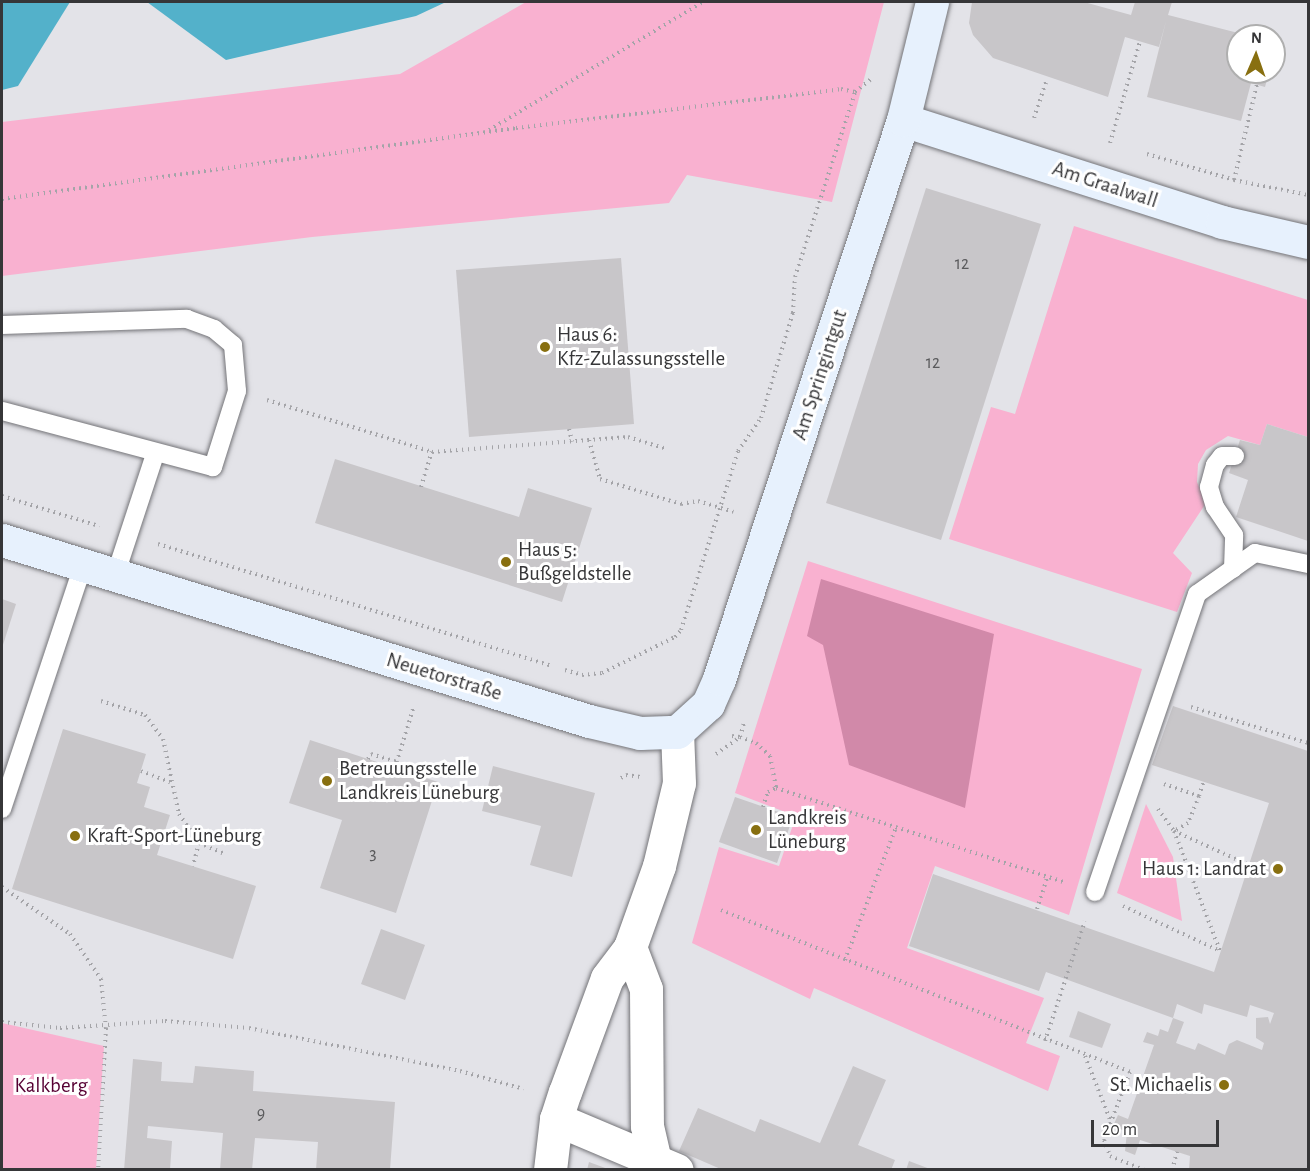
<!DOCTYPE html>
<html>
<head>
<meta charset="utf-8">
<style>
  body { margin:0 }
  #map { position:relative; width:1310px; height:1171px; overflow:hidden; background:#e3e3e8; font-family:"Alegreya Sans",sans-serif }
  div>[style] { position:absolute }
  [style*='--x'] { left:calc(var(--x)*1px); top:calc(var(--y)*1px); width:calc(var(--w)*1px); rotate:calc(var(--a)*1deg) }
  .green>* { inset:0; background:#f9b1d0 }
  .forest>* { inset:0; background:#d189a9 }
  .water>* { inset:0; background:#53b1ca }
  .building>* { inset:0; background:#c8c6c9 }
  .path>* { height:4px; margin-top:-2px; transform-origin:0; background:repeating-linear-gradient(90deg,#a4a4a8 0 1.5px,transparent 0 6px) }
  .roads { filter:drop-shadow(0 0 2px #747478) drop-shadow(0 0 2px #747478) }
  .service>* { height:18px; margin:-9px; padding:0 9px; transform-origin:9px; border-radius:9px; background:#fff }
  .minor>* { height:33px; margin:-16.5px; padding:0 16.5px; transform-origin:16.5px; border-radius:16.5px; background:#fff }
  .secondary>* { height:33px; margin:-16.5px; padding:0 16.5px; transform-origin:16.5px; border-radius:16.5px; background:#e7f1fd }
  .dots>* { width:16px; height:16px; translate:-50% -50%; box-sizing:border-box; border:3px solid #fff; border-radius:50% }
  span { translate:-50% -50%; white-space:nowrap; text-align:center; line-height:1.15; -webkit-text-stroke:6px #fff; paint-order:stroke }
  .number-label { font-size:18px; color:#5a5a5c }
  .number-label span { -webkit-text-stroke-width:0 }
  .street-label { font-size:21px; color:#363638 }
  .poi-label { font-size:21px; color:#363638 }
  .left { translate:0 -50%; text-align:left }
  .right { translate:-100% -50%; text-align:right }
  .park-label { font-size:21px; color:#560033 }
  .frame { position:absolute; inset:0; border:3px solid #363638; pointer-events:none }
  .north { position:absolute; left:1226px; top:24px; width:60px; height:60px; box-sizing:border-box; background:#fff; border:2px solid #afafaf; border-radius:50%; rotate:2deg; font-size:16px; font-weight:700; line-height:24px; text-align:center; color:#363638 }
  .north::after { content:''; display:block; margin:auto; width:21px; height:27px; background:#886f10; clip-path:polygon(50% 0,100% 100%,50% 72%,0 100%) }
  .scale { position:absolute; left:1091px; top:1120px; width:128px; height:27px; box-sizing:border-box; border:3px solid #363638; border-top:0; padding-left:8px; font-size:18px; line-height:21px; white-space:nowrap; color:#363638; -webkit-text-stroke:4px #fff; paint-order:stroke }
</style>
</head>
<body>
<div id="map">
  <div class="green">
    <i style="clip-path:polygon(526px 2px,884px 2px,832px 202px,687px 175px,669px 203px,312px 237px,2px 276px,2px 122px,400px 74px)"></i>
    <i style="clip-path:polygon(1074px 226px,1308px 300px,1308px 437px,1267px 424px,1260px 445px,1228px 436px,1206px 450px,1198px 464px,1197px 482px,1206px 503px,1173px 553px,1192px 573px,1177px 612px,949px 539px,991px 407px,1015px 414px)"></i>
    <i style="clip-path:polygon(808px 561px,1142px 669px,1069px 915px,935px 866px,907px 948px,1044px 998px,1026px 1043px,1060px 1056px,1048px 1091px,814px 988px,810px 999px,692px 943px,719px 847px,779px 866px,796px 816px,735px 793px)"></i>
    <i style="clip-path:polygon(1146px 804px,1173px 857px,1182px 921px,1117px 893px)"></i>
    <i style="clip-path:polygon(2px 1023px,104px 1046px,96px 1169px,2px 1169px)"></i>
  </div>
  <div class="forest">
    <i style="clip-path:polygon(821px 579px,994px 634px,965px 808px,849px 765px,823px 645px,807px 636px)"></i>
  </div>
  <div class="water">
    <i style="clip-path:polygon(2px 2px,70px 2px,18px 86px,2px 90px)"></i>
    <i style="clip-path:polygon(147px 2px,446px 2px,416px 16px,226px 60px)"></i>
  </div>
  <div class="building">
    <i style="clip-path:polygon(972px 2px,1084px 2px,1131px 15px,1135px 2px,1172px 2px,1168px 15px,1246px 35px,1238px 36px,1238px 72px,1269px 72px,1265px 87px,1251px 83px,1241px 121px,1147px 97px,1166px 21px,1159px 47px,1125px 37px,1108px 97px,993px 58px,973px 35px,969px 23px)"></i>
    <i style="clip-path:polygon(926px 188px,1041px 224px,941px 540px,826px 503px)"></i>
    <i style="clip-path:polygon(621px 258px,634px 424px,469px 437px,456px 270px)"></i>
    <i style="clip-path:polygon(1267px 424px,1308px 437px,1308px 541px,1236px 517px,1248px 480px,1229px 473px,1240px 440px,1260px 445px)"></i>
    <i style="clip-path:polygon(335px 459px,519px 517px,528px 488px,592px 508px,562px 602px,315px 523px)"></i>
    <i style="clip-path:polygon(2px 599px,16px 604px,2px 648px)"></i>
    <i style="clip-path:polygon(evenodd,1173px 706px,1308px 751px,1308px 1170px,1189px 1170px,1190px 1156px,1140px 1140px,1135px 1155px,1125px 1151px,1127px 1132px,1113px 1126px,1118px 1115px,1128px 1119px,1154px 1045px,1143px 1042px,1147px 1032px,1158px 1036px,1160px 1029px,1168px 1032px,1173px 1018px,1046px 972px,1039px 991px,909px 946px,933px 874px,1214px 972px,1269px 803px,1152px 765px,1173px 706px,1177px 1004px,1202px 1014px,1204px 1004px,1247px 1017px,1250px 1005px,1274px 1013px,1270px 1024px,1268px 1017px,1256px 1018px,1256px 1038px,1264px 1043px,1262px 1050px,1237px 1040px,1229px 1044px,1225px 1055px,1198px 1043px,1195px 1050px,1176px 1043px,1184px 1022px,1173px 1018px,1177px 1004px)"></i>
    <i style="clip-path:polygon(63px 729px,146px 754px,137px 783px,150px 787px,144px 807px,170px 815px,157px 855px,256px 886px,233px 959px,12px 889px)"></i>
    <i style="clip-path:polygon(310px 740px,438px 782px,396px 913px,320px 888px,342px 820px,289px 803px)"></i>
    <i style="clip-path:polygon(493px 766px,595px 793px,572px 877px,530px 865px,541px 826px,482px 811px)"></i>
    <i style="clip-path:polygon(735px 797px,793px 817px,777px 863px,719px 842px)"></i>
    <i style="clip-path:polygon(381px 929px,425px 945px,405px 1000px,361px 984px)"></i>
    <i style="clip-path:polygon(1078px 1011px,1111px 1024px,1102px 1048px,1069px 1037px)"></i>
    <i style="clip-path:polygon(133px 1059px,162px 1062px,161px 1081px,193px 1083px,195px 1066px,254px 1071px,253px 1091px,395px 1102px,390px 1170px,316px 1170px,318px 1142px,255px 1138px,252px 1170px,220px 1170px,223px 1133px,148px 1126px,147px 1138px,172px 1141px,170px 1170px,124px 1170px)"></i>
    <i style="clip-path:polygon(853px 1066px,886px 1080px,858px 1145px,895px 1160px,891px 1170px,723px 1170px,679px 1151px,698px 1108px,755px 1132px,760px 1119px,820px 1143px)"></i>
    <i style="clip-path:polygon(909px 1161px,930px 1169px,930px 1170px,906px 1170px)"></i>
    <i style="clip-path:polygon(589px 1162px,608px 1169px,608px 1170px,587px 1170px)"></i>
  </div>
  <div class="path">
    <i style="--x:1034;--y:118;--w:41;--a:-71.6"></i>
    <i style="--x:489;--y:130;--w:249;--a:-30.9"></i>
    <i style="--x:1110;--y:143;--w:106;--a:-73.6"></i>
    <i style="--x:1147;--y:154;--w:91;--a:16.6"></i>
    <i style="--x:1234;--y:180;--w:76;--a:11.5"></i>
    <i style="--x:1234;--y:180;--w:99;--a:-76.5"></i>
    <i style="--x:2;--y:199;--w:519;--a:-7.86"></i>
    <i style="--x:516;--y:128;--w:327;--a:-6.8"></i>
    <i style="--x:841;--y:89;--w:14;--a:12"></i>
    <i style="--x:267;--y:400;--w:173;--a:17.5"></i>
    <i style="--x:432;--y:452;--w:197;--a:-4.4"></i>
    <i style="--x:628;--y:437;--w:41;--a:17.1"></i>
    <i style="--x:569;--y:429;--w:13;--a:77"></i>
    <i style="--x:589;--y:440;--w:41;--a:74.2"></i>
    <i style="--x:600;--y:479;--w:85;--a:17.2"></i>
    <i style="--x:681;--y:504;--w:17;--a:-10"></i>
    <i style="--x:698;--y:501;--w:37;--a:17"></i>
    <i style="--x:421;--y:487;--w:37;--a:-73"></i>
    <i style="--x:2;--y:496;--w:102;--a:17.2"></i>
    <i style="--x:158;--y:544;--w:412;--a:17.2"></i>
    <i style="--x:565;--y:670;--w:18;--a:16"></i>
    <i style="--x:582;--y:675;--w:20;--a:-6"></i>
    <i style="--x:602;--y:673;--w:81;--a:-26.3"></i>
    <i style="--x:675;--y:637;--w:9;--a:-49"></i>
    <i style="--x:681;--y:630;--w:188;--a:-72.3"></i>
    <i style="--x:738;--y:451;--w:40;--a:-55.1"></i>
    <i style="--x:761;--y:418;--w:110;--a:-73.1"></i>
    <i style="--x:793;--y:313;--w:36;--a:-87"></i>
    <i style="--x:795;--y:277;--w:194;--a:-72"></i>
    <i style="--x:855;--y:92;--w:22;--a:-39"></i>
    <i style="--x:101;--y:701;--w:46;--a:17.7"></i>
    <i style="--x:145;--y:715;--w:30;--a:53"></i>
    <i style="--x:163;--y:739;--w:77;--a:78"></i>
    <i style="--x:179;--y:814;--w:35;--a:55"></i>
    <i style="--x:199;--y:843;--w:24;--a:105"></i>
    <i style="--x:1191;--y:707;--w:122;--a:17.1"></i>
    <i style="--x:732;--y:736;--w:8;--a:7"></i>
    <i style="--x:740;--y:737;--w:15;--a:-74"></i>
    <i style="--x:716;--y:754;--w:29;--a:-35"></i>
    <i style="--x:740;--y:737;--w:17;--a:21"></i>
    <i style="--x:756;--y:743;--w:19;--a:43"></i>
    <i style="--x:770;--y:756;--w:33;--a:79"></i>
    <i style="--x:776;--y:788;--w:305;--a:18.1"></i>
    <i style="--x:368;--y:759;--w:6;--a:-59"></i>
    <i style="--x:371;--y:754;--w:27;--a:17"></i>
    <i style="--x:395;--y:768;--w:65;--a:-73"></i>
    <i style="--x:141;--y:771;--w:31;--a:21"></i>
    <i style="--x:621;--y:778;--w:6;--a:-31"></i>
    <i style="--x:626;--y:775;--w:15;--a:8"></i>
    <i style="--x:1164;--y:784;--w:37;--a:19"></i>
    <i style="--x:1199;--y:796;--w:16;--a:-72"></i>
    <i style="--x:1199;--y:796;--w:29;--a:112"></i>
    <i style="--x:1188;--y:823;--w:16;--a:150"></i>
    <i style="--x:1174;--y:831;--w:129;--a:69"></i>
    <i style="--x:763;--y:807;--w:16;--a:-72"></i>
    <i style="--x:768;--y:792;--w:9;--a:-27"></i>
    <i style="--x:1158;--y:809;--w:27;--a:54"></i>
    <i style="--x:1174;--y:831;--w:82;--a:24.4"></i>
    <i style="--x:199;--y:843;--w:26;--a:23"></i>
    <i style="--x:2;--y:887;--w:83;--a:34.7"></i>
    <i style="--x:70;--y:934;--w:55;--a:55.4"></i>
    <i style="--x:101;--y:979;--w:49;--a:84.2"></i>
    <i style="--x:106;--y:1028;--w:142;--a:93.2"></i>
    <i style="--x:1123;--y:906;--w:107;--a:24.9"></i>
    <i style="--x:1037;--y:909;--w:35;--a:-72"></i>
    <i style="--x:721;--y:910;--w:440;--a:21.6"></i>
    <i style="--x:1130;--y:1072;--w:73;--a:110.9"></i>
    <i style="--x:1104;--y:1140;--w:17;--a:69"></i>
    <i style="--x:1110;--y:1156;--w:38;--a:22"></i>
    <i style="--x:845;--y:960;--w:142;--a:-69"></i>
    <i style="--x:2;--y:1022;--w:58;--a:5.9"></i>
    <i style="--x:60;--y:1028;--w:105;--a:-3.8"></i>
    <i style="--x:165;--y:1021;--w:84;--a:4.8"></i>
    <i style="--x:249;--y:1028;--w:215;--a:11.5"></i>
    <i style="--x:460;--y:1071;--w:66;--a:15.7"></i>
    <i style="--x:1045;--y:1041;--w:126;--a:-71.6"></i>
    <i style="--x:1085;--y:1056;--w:71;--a:68.5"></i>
    <i style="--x:1172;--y:1170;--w:19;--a:-74"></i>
  </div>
  <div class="roads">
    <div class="service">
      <i style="--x:2;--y:325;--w:185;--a:-1.9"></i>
      <i style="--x:187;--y:319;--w:29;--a:20"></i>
      <i style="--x:214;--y:329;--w:25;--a:40"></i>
      <i style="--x:233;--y:345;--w:46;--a:85"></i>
      <i style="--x:237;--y:391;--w:80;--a:107.5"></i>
      <i style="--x:213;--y:467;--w:218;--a:-165.1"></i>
      <i style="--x:1233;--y:569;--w:34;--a:-88"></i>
      <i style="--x:1234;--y:535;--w:34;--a:-124"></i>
      <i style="--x:1215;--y:507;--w:21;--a:-107"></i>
      <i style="--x:1209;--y:487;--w:23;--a:-75"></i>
      <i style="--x:1215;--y:465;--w:11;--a:-52"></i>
      <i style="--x:1222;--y:456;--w:13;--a:0"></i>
      <i style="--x:115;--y:576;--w:128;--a:-71.8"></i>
      <i style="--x:2;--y:809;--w:256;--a:-71.6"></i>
      <i style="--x:1095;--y:892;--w:315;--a:-71.1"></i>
      <i style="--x:1197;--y:594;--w:71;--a:-35.3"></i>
      <i style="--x:1255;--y:553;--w:54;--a:11.7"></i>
    </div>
    <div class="minor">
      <i style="--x:630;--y:947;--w:45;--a:69.1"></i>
      <i style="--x:646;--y:989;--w:137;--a:89.6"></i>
      <i style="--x:647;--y:1126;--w:35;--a:77"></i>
      <i style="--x:556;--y:1119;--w:131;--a:22.9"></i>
      <i style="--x:550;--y:1170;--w:51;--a:-83.3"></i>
      <i style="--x:556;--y:1119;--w:28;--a:-72"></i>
      <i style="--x:565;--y:1092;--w:121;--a:-69.8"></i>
      <i style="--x:607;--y:978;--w:39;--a:-53"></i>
      <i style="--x:630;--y:947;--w:86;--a:-70.3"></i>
      <i style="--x:659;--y:866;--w:85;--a:-76.5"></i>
      <i style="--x:679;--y:783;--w:51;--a:-92.2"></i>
    </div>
    <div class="secondary">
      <i style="--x:903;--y:120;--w:335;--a:17.7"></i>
      <i style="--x:1222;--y:222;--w:88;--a:13.1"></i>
      <i style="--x:2;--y:540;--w:614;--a:17.14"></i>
      <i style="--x:589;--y:721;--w:52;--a:13.2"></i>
      <i style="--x:640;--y:733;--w:37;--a:-2"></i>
      <i style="--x:677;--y:732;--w:42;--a:-42.1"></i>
      <i style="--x:708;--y:704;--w:27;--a:-66"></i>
      <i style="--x:719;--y:679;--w:589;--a:-71.78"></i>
      <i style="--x:903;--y:120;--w:122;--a:-76.2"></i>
    </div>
  </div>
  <div class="dots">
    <i style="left:545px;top:347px;background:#886f10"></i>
    <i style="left:506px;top:562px;background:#886f10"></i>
    <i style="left:327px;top:781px;background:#886f10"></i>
    <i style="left:756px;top:830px;background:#886f10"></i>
    <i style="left:75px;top:836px;background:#886f10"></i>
    <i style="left:1278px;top:869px;background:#886f10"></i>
    <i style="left:1224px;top:1085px;background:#886f10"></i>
  </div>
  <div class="number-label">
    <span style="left:962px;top:264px">12</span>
    <span style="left:933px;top:363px">12</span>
    <span style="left:373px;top:854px">3</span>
    <span style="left:261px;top:1114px">9</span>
  </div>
  <div class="street-label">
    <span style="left:1105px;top:185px;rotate:18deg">Am Graalwall</span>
    <span style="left:820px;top:375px;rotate:-72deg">Am Springintgut</span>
    <span style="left:444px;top:677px;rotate:17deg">Neuetorstraße</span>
  </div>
  <div class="poi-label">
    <span class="left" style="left:557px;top:347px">Haus 6:<br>Kfz-Zulassungsstelle</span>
    <span class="left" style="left:518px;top:562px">Haus 5:<br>Bußgeldstelle</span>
    <span class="left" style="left:339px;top:781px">Betreuungsstelle<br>Landkreis Lüneburg</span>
    <span class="left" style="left:768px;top:830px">Landkreis<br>Lüneburg</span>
    <span class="left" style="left:87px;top:836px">Kraft-Sport-Lüneburg</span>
    <span class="right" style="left:1266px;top:869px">Haus 1: Landrat</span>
    <span class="right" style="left:1212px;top:1085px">St. Michaelis</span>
  </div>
  <div class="park-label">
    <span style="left:51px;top:1086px">Kalkberg</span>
  </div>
  <div class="frame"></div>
  <div class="north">N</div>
  <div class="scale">20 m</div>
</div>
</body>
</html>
